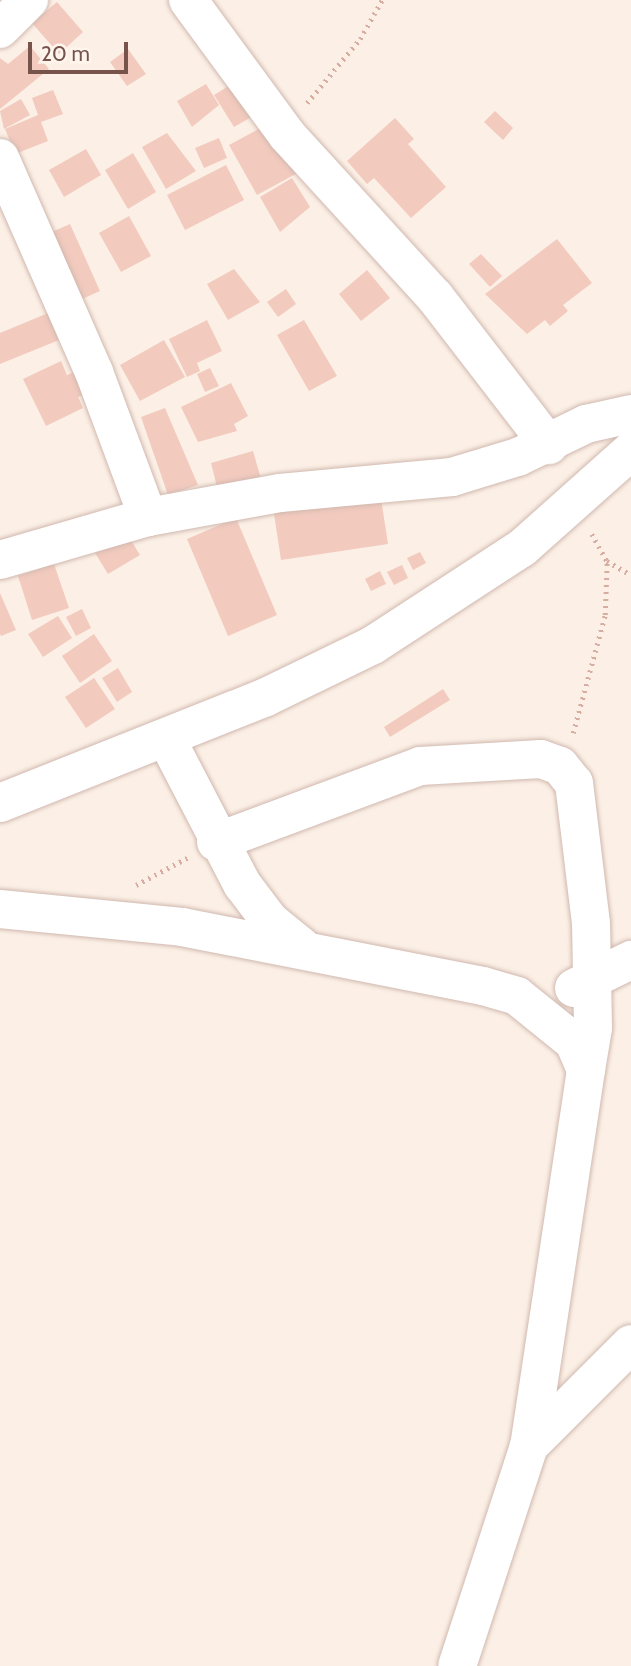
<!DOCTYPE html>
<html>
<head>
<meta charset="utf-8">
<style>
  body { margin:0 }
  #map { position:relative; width:631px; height:1666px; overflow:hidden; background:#fcf0e6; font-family:Cabin,sans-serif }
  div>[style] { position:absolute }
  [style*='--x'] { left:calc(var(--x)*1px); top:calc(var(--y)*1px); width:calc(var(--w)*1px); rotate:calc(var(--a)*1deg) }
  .building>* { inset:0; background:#f2cabe }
  .path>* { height:4.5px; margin-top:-2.25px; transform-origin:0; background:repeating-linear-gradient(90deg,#d7ada1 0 2px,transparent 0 7px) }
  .roads { filter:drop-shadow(0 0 2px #d0b8af) drop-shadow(0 0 2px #d0b8af) }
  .minor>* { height:38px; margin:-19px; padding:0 19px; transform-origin:19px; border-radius:19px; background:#fff }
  span { translate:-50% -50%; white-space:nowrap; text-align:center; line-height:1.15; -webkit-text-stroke:6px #fff5ed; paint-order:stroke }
  .scale { position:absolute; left:28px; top:42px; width:100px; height:32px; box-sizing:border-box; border:4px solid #76534b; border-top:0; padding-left:9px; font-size:21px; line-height:24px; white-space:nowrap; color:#76534b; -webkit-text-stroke:5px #fff5ed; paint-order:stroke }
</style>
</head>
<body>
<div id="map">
  <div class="building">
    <i style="clip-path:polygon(57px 2px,83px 32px,59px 54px,32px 23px)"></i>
    <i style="clip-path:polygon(30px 46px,49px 69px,0 109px,0 58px,8px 64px)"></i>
    <i style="clip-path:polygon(128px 49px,146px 74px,127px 86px,110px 62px)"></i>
    <i style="clip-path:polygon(235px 82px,255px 115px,234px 127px,214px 95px)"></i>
    <i style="clip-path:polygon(206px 84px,219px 105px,192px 127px,177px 101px)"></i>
    <i style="clip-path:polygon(53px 90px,63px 114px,41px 122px,48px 141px,15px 154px,5px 129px,38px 115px,32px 98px)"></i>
    <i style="clip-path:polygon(21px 99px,30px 115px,4px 129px,0 111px)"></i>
    <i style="clip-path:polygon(495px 111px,513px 128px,503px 140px,484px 122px)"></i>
    <i style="clip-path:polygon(395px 118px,414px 139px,408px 144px,446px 187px,411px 218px,374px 178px,367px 184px,347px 161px)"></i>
    <i style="clip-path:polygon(268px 124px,303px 170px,257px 195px,229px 145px)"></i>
    <i style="clip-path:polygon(167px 133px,196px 171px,166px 189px,142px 147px)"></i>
    <i style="clip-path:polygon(219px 138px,227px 158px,204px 168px,195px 148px)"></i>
    <i style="clip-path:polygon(86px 149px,101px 175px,64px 197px,49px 170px)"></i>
    <i style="clip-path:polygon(133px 153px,156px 192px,128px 209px,105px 170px)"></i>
    <i style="clip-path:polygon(226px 165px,244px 200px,185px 230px,167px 195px)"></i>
    <i style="clip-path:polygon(292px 178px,310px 207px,280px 232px,260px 197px)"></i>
    <i style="clip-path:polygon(129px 216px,151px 256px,121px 272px,99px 233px)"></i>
    <i style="clip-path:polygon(70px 224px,100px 291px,82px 299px,52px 232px)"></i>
    <i style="clip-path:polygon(557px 239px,592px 283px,563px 305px,568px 311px,550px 326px,545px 320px,527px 334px,485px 294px)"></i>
    <i style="clip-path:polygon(481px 254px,502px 276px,490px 287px,469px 264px)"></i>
    <i style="clip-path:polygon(234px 269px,260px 302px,228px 320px,207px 284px)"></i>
    <i style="clip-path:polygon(367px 270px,390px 298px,361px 321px,339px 294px)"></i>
    <i style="clip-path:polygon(286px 289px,296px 304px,278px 317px,267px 302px)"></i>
    <i style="clip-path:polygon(53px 311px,64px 338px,0 364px,0 333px)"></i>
    <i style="clip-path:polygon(207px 320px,222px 351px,197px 363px,200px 371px,187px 377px,169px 339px)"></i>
    <i style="clip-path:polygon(304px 320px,337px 376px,309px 391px,277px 335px)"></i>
    <i style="clip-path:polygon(164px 340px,185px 377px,140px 401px,120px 365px)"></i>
    <i style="clip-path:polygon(61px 361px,67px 375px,77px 371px,87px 393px,78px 397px,83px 408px,46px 426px,23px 379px)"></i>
    <i style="clip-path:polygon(210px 368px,219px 386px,205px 392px,197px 374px)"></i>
    <i style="clip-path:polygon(231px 383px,248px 416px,234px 424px,237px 431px,198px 442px,181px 407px)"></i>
    <i style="clip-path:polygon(165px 408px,198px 485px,168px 495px,141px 417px)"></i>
    <i style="clip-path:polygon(253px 451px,261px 479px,218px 491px,211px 463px)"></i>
    <i style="clip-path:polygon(380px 492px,388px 544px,281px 560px,273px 507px)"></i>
    <i style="clip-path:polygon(236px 518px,277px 615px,228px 636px,187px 539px)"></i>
    <i style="clip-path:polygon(127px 534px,140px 555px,108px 574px,95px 553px)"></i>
    <i style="clip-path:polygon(420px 552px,426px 563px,413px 570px,407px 558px)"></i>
    <i style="clip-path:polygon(54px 564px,69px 608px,32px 620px,18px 576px)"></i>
    <i style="clip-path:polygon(402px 565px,408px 578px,394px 585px,387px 572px)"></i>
    <i style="clip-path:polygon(380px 571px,386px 584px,371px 591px,365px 579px)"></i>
    <i style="clip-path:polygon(0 593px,16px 630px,1px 636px,0 634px)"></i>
    <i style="clip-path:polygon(82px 609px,91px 628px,76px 636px,66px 617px)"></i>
    <i style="clip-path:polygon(58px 616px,72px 638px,43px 657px,28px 634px)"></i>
    <i style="clip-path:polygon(94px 634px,112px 661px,80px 683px,62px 656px)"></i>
    <i style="clip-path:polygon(118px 668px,132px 692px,117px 702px,102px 678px)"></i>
    <i style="clip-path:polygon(94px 678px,115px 709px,86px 728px,65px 697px)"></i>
    <i style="clip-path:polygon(443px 689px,450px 700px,390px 737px,384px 727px)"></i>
  </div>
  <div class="path">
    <i style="--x:307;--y:103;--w:83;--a:-50.4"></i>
    <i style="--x:360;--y:39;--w:45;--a:-60.6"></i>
    <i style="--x:592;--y:534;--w:31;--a:61"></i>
    <i style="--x:607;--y:561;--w:28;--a:30"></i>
    <i style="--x:573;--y:733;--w:122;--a:-74.8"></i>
    <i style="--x:605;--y:615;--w:54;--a:-87.9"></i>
    <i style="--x:136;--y:885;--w:58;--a:-27.9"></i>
  </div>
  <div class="roads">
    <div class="minor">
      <i style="--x:188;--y:0;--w:167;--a:53.7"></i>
      <i style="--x:287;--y:135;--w:219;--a:47.6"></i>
      <i style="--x:435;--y:297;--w:187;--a:52.4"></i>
      <i style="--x:0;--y:29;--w:41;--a:-45"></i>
      <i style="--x:0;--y:158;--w:234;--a:66.3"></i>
      <i style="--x:94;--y:372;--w:155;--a:69.6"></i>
      <i style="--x:0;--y:560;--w:154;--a:-16.2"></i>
      <i style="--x:148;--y:517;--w:134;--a:-10.3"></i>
      <i style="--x:280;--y:493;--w:173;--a:-5.3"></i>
      <i style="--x:452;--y:477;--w:69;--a:-16.9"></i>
      <i style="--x:518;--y:457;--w:76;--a:-25.9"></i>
      <i style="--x:586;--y:424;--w:46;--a:-12.5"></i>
      <i style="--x:166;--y:738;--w:165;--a:62.5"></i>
      <i style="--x:242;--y:884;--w:46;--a:52.9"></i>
      <i style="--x:270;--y:921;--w:41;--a:39.1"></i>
      <i style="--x:0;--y:803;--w:286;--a:-21.7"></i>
      <i style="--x:266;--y:697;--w:119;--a:-25.9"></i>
      <i style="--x:373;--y:645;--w:178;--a:-33.1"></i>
      <i style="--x:522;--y:548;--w:146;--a:-41.7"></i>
      <i style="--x:216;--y:842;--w:218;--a:-20.4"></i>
      <i style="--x:420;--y:766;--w:121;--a:-3.3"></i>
      <i style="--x:541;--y:759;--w:20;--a:20"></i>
      <i style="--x:560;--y:766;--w:22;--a:51"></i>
      <i style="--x:574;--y:783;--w:141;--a:83.1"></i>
      <i style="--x:591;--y:923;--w:105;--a:88.9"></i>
      <i style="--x:593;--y:1028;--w:43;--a:99.5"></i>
      <i style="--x:0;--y:909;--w:183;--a:5.6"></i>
      <i style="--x:182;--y:927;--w:307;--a:11.1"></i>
      <i style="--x:483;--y:986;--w:35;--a:16"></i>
      <i style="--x:517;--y:996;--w:73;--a:38.9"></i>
      <i style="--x:574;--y:1042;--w:30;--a:67"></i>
      <i style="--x:586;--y:1070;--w:380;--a:98.6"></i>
      <i style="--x:529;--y:1446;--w:231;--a:108.1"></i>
      <i style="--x:574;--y:988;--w:64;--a:-26.2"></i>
      <i style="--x:529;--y:1446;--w:144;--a:-45"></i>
    </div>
  </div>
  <div class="scale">20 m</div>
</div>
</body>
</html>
